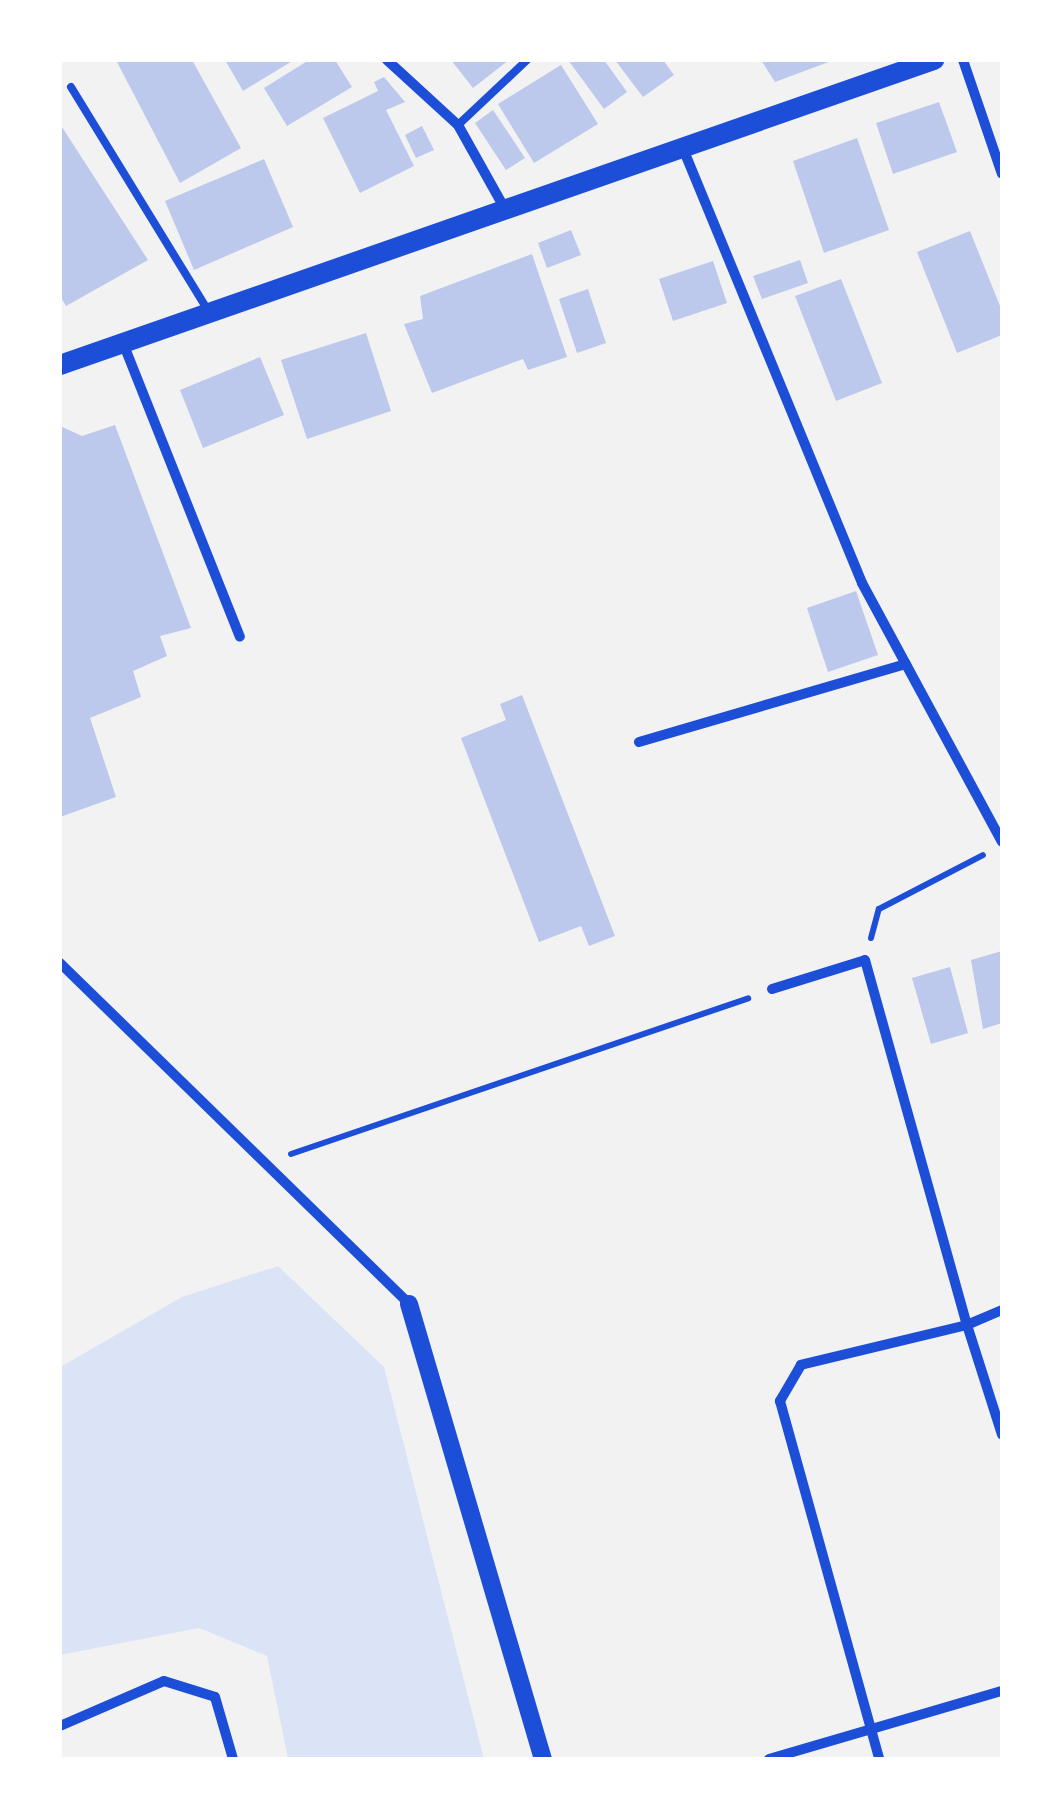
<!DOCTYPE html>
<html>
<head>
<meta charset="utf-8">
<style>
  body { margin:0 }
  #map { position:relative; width:1062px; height:1819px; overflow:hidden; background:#f2f2f2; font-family:Manrope,sans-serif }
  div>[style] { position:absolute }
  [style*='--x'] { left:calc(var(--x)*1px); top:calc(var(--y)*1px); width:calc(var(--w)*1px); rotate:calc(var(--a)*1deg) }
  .green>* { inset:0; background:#dbe4f7 }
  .building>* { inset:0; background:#bdc9ec }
  .path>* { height:6px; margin:-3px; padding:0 3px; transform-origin:3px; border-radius:3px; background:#1d4ed8 }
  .service>* { height:8px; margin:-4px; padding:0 4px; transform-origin:4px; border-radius:4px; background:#1d4ed8 }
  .minor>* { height:10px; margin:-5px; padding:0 5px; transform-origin:5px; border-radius:5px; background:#1d4ed8 }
  .tertiary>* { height:18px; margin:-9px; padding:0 9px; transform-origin:9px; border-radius:9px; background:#1d4ed8 }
  .secondary>* { height:20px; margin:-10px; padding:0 10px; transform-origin:10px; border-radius:10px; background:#1d4ed8 }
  span { translate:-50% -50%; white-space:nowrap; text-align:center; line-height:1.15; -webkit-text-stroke:10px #fff; paint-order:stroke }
  .frame { position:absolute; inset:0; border:62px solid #fff; pointer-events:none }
</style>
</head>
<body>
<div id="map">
  <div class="green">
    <i style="clip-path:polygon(278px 1266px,384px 1367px,484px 1759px,288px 1759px,267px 1656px,199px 1628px,60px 1655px,60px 1367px,182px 1297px)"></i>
  </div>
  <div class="building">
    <i style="clip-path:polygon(116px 60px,192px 60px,241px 148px,180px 183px)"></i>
    <i style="clip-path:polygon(225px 60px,294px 60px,243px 91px)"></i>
    <i style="clip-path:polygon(309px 60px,335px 60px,352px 87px,287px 126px,264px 88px)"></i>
    <i style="clip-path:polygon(451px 60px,509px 60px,473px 88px)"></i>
    <i style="clip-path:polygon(568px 60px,604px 60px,627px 92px,604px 109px)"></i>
    <i style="clip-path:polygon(615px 60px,663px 60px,674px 75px,643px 97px)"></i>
    <i style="clip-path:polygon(761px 60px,834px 60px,775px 82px)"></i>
    <i style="clip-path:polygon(561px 65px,598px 124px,534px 163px,498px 104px)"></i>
    <i style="clip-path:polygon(384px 77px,405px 102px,386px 110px,414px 166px,360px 193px,323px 118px,378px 91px,374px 82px)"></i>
    <i style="clip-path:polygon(939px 102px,957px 152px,893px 174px,876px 123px)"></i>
    <i style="clip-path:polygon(493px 110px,525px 158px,506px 170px,475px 123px)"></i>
    <i style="clip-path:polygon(60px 124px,148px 260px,66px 306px,60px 296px)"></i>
    <i style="clip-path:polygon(422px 126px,434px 150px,416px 158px,405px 135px)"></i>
    <i style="clip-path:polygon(857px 138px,889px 230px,824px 253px,793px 161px)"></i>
    <i style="clip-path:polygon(264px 159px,293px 227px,194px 270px,165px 201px)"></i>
    <i style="clip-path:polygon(571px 230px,581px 255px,547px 268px,538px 243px)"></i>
    <i style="clip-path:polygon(970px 231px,1002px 311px,1002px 335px,957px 353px,917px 252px)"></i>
    <i style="clip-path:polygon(532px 254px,567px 357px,528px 370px,523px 359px,432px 393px,404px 324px,423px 319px,420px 296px)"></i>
    <i style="clip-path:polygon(800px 260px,808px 283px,762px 299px,753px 276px)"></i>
    <i style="clip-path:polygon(713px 261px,727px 303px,673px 321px,659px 279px)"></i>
    <i style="clip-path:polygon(841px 279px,882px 383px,836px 401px,795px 296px)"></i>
    <i style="clip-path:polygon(588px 289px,606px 343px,577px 353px,559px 299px)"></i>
    <i style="clip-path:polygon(366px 333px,391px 411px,307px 439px,281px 360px)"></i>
    <i style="clip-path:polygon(260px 357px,284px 415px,203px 448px,180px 390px)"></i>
    <i style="clip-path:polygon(115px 425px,191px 628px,160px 636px,167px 656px,133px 671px,141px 697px,90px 718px,116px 797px,60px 817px,60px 426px,82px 436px)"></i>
    <i style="clip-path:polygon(856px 591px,878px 655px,828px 672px,807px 608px)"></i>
    <i style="clip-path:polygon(522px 695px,615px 936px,589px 946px,581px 926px,539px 942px,461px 738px,506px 720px,500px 704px)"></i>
    <i style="clip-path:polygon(1002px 951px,1002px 1023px,983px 1029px,971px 960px)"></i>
    <i style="clip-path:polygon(950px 967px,968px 1033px,931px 1044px,912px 978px)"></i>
  </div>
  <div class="path">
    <i style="--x:871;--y:938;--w:30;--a:-75"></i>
    <i style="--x:879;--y:909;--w:117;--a:-27.4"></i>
    <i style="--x:291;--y:1154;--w:483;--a:-18.8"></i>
  </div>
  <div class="service">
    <i style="--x:71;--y:87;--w:260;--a:58.5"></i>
    <i style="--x:458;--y:125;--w:95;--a:-43.3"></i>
  </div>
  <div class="minor">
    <i style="--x:387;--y:60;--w:96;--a:42.5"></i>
    <i style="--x:458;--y:125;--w:96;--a:60.8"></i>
    <i style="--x:963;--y:60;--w:120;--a:71.1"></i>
    <i style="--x:684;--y:151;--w:467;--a:67.6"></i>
    <i style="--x:862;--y:583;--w:294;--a:61.6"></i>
    <i style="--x:123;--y:343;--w:316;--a:68.3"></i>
    <i style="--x:639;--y:742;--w:278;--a:-16.3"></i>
    <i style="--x:60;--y:963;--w:488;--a:44.3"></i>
    <i style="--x:772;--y:989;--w:97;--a:-17.3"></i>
    <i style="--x:865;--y:960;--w:379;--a:74.4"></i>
    <i style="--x:967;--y:1325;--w:171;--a:166.5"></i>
    <i style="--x:801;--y:1365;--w:42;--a:120.3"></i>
    <i style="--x:780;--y:1401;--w:371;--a:74.5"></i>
    <i style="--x:1002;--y:1310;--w:38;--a:157"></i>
    <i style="--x:967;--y:1325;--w:115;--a:72.3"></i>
    <i style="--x:60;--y:1726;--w:113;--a:-23.4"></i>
    <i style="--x:164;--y:1681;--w:53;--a:17.4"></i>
    <i style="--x:215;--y:1697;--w:65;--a:73.8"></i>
    <i style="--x:769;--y:1759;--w:243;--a:-16.3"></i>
  </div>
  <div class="tertiary">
    <i style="--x:409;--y:1304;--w:474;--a:73.6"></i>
  </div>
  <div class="secondary">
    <i style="--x:60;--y:365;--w:926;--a:-19.24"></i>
  </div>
  <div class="frame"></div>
</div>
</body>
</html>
